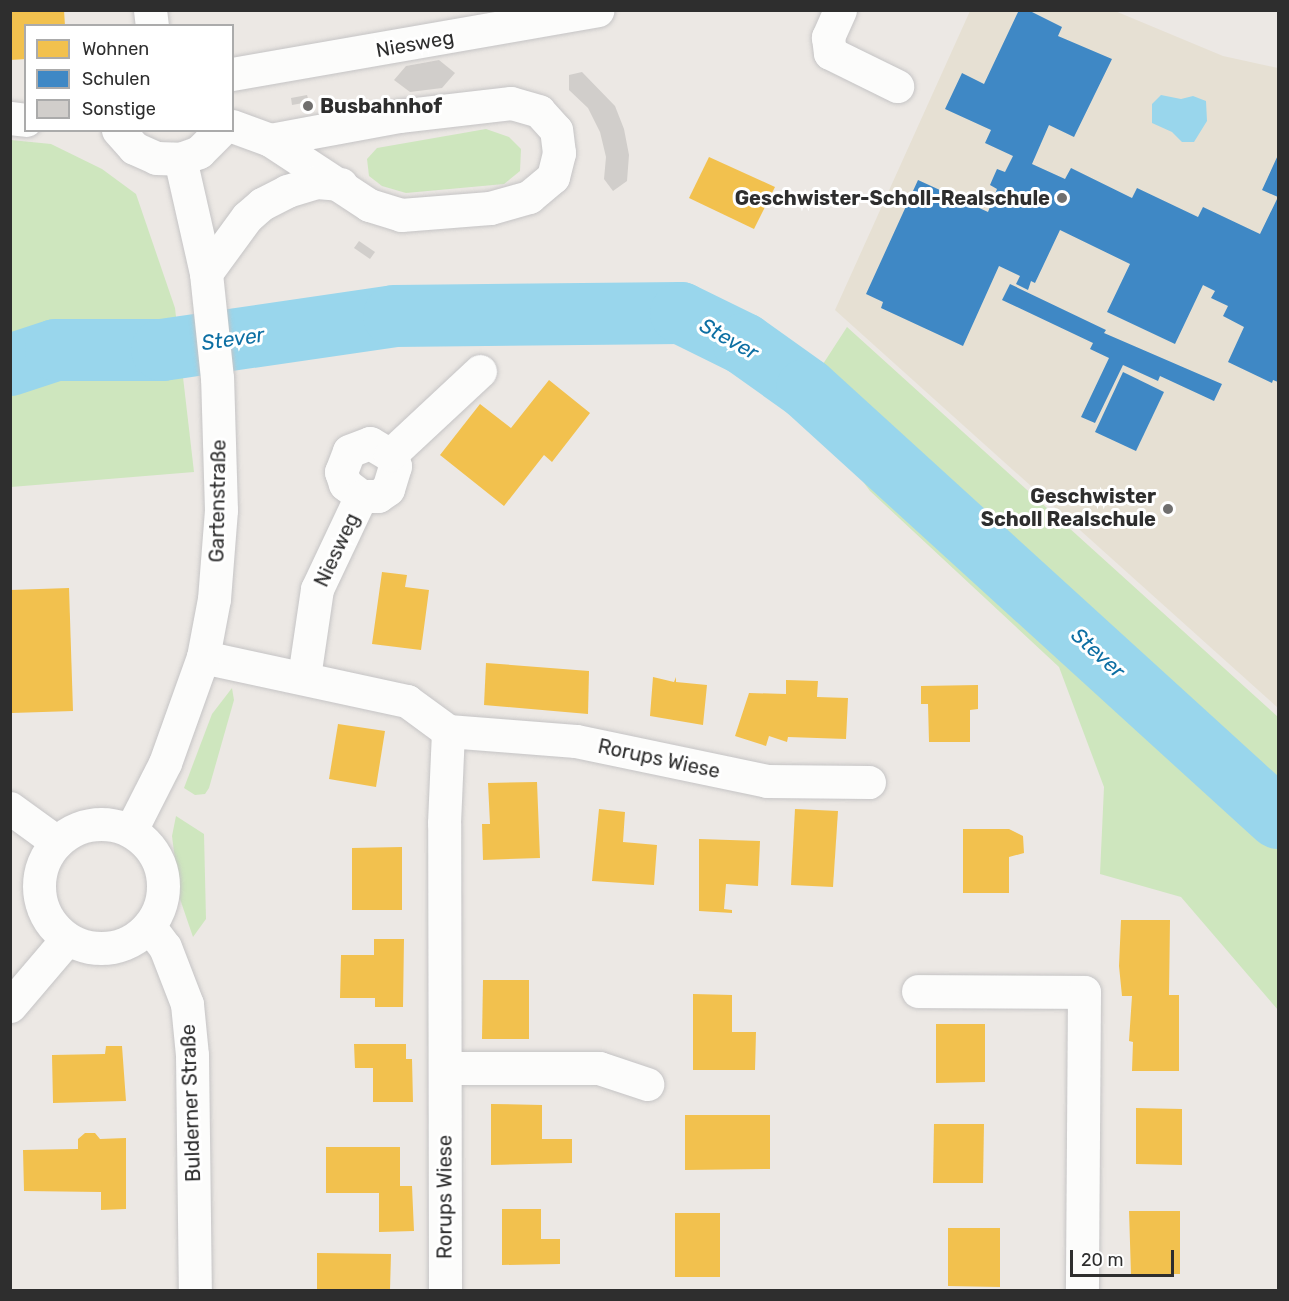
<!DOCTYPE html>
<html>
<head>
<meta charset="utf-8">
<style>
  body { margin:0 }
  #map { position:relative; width:1289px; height:1301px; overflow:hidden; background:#ece8e4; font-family:Rubik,sans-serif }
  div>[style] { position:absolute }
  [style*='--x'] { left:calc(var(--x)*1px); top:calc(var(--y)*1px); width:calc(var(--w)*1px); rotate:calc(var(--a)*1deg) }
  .education>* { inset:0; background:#e6e0d3 }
  .green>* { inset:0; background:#cee6be }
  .water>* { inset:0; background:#99d6ec }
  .homes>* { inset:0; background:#f2c14e }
  .schools>* { inset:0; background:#3f88c5 }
  .river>* { height:62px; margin:-31px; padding:0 31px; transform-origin:31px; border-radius:31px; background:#99d6ec }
  .building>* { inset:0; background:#d1cecb }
  .roads { filter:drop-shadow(0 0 2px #c5c4c5) drop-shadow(0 0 2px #c5c4c5) }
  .minor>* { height:33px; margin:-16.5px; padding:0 16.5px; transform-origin:16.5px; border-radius:16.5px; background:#fcfcfb }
  .minor>.ring { margin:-16.5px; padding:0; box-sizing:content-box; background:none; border:33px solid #fcfcfb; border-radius:50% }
  .dots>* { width:16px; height:16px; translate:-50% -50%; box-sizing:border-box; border:3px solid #fff; border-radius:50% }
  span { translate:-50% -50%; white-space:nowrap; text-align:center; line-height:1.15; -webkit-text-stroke:6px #fff; paint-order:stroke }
  .street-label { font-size:20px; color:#2e2e2e }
  .poi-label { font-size:20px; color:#2e2e2e; font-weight:700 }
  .left { translate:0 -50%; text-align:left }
  .right { translate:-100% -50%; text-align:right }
  .water-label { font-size:21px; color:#0d6fa3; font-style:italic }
  .frame { position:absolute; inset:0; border:12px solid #2e2e2e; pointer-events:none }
  .legend { position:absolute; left:24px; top:24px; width:210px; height:108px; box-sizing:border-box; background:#fff; border:2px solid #ababab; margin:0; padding:8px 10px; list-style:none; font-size:18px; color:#2e2e2e }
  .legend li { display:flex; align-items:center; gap:12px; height:30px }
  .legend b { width:30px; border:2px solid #ababab }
  .scale { position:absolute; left:1070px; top:1250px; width:104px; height:27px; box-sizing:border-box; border:3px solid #2e2e2e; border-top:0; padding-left:8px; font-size:18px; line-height:21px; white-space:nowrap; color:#2e2e2e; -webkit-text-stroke:4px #fff; paint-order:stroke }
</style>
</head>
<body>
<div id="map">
  <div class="education">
    <i style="clip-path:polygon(970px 11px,1115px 11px,1223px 56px,1278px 68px,1278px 708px,835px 310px)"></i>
  </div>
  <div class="green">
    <i style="clip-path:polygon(486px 129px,509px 137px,521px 149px,520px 171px,504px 184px,406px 193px,382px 186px,369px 176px,367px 159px,377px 148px)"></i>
    <i style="clip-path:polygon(11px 140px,51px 144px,102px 169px,136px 194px,175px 308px,194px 472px,11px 487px)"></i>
    <i style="clip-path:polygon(847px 327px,1278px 717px,1278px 1010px,1181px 897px,1100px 874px,1104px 787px,1059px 667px,870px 491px,801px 398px)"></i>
    <i style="clip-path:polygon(232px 688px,234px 700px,209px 788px,205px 794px,195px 795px,184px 788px,212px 714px)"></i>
    <i style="clip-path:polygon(176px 816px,204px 834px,206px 919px,193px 937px,180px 899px,172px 836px)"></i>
  </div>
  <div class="water">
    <i style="clip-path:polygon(1161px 95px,1181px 99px,1193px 96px,1206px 101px,1207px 121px,1194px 142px,1182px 142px,1172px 132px,1152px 123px,1152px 104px)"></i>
  </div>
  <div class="homes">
    <i style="clip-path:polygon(10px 10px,64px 10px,65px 26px,26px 26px,26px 59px,10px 60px)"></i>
    <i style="clip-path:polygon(709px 157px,775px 187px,754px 229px,689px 198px)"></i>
    <i style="clip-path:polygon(549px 380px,590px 413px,552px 462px,544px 455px,504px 506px,440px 455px,480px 404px,511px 428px)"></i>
    <i style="clip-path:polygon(382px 572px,407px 575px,405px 587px,429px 590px,421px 650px,372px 644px)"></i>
    <i style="clip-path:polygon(69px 588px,73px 711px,12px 713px,10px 590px)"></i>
    <i style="clip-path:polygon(486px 663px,589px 671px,588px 714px,484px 705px)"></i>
    <i style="clip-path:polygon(653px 677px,674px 682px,676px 677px,676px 682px,707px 685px,703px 725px,650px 716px)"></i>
    <i style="clip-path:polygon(786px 680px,818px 681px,817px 697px,848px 698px,846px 739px,788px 737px,787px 742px,769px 736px,766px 746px,735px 736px,749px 693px,786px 694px)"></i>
    <i style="clip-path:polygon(978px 685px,978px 709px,970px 710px,970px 742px,929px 742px,928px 704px,921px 704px,921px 686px)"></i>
    <i style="clip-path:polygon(338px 724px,385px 731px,376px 787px,329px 779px)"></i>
    <i style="clip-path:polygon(537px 782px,540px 858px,483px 860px,482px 824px,490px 824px,488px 783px)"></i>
    <i style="clip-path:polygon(599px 809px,625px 812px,623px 842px,657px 845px,654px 885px,592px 881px)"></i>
    <i style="clip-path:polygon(795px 809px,838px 811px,833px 887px,791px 885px)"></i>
    <i style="clip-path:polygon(963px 829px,1009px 829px,1023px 836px,1024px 853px,1009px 857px,1009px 893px,963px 893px)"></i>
    <i style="clip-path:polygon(699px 839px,760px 841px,758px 886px,726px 884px,724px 909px,732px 910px,732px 913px,699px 911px)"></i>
    <i style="clip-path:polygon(402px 847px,402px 910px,352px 910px,352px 848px)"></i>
    <i style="clip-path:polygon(1121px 920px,1170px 920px,1169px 995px,1179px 995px,1179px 1071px,1132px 1071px,1133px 1042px,1129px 1041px,1132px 996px,1122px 996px,1119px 966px)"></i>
    <i style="clip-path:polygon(374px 939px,404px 939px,403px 1007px,375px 1007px,375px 998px,340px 998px,341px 955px,374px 955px)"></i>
    <i style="clip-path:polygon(483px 980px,529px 980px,529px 1039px,482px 1039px)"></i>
    <i style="clip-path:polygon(693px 994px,732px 995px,732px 1032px,756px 1032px,755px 1070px,693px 1070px)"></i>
    <i style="clip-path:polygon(936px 1024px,985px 1024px,985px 1082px,936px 1083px)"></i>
    <i style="clip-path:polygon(354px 1044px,406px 1044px,406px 1059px,412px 1059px,413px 1102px,373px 1102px,373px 1068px,355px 1068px)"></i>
    <i style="clip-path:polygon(106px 1046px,122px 1046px,126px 1101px,53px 1103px,52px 1055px,105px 1054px)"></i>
    <i style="clip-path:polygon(491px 1104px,542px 1105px,542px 1139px,572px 1139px,572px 1163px,491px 1165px)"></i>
    <i style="clip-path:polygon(1136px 1108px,1182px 1109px,1182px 1165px,1136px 1164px)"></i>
    <i style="clip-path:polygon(685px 1115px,770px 1115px,770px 1169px,685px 1170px)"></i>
    <i style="clip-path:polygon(934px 1124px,984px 1124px,983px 1183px,933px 1183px)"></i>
    <i style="clip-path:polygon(85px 1133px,95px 1133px,100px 1139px,126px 1138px,126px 1209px,101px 1210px,101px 1192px,24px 1191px,23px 1150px,78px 1149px,78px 1139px)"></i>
    <i style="clip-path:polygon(326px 1147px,400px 1147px,400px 1186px,412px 1186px,414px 1231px,379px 1232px,379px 1193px,326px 1193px)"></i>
    <i style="clip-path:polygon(502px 1209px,541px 1209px,541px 1239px,560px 1239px,560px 1264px,502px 1265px)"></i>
    <i style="clip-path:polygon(1129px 1211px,1180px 1211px,1180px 1274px,1131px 1274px)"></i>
    <i style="clip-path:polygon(675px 1213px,720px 1213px,720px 1277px,675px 1277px)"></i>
    <i style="clip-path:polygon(948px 1228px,1000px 1228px,1000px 1287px,948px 1286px)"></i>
    <i style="clip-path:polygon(317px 1253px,391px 1254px,390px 1290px,317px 1290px)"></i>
  </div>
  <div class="schools">
    <i style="clip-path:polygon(1019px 10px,1028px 10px,1062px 27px,1058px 36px,1112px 59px,1074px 137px,1049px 125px,1032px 164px,1065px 179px,1071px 168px,1132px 198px,1137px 188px,1198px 217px,1203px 207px,1260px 234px,1278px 197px,1262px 190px,1278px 155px,1278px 382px,1273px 380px,1272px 383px,1228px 362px,1244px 327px,1223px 316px,1228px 306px,1211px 298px,1215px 291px,1203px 285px,1175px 344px,1107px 312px,1130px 264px,1060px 230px,1035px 283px,1031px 281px,1028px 290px,1016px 284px,1020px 276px,999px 266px,963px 346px,881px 308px,883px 302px,866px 294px,918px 180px,988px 212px,997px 189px,990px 185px,993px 178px,997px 169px,1005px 172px,1013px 156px,985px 143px,991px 130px,945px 109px,962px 73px,984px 84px)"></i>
    <i style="clip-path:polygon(1010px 284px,1106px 330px,1104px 333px,1222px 384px,1214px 401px,1160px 376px,1158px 381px,1123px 365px,1095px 423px,1081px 417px,1109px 358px,1090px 349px,1093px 343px,1002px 300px)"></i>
    <i style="clip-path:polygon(1123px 372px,1164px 392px,1136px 451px,1095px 432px)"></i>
  </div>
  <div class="river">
    <i style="--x:10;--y:365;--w:48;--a:-18.1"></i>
    <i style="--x:56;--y:350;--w:106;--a:0"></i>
    <i style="--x:162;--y:350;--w:234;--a:-8.3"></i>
    <i style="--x:394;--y:316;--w:287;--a:-0.6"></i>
    <i style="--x:681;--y:313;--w:70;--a:26.2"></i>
    <i style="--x:744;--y:344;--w:77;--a:35.5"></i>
    <i style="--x:807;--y:389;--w:637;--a:42.33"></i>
  </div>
  <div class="building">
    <i style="clip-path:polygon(439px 60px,455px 73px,442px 88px,410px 92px,394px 80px,406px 66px)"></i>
    <i style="clip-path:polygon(582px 72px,615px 106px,624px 129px,629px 155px,627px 181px,613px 191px,604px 179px,606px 157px,600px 132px,588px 108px,569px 90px,569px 75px)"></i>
    <i style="clip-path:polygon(307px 95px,309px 102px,292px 105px,291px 98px)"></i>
    <i style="clip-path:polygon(359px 241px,375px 252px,370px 259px,354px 248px)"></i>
  </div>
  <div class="roads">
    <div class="minor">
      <i style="--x:150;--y:10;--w:16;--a:83"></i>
      <i style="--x:840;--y:10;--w:30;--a:114"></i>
      <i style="--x:828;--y:37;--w:16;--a:83"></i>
      <i style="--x:830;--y:53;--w:75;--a:26.2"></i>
      <i style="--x:232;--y:74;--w:371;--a:-9.9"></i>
      <i style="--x:10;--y:118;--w:16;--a:7"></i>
      <i style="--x:232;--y:126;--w:40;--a:20.2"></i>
      <i style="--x:270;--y:140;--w:118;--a:33.3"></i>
      <i style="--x:369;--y:205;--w:34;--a:17"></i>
      <i style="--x:401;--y:215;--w:89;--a:-4.5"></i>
      <i style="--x:490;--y:208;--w:41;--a:-15.8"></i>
      <i style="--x:529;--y:197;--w:31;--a:-40"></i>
      <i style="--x:553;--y:177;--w:25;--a:-76"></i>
      <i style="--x:559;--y:153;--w:23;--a:-97"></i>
      <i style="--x:556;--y:130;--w:25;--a:-132"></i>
      <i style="--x:539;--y:111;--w:29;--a:-164"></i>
      <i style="--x:511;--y:103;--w:113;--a:173.4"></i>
      <i style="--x:399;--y:116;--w:131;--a:169.5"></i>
      <i style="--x:118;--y:130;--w:24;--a:48"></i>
      <i style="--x:134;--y:148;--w:24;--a:24"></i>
      <i style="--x:156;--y:158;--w:24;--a:2"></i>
      <i style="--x:180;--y:159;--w:20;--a:-20"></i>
      <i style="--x:199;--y:152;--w:31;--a:-45"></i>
      <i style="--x:206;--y:273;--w:69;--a:-53.8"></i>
      <i style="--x:247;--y:217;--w:20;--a:-41"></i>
      <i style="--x:262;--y:204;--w:28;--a:-27"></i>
      <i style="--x:287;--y:191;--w:31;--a:-17"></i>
      <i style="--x:317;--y:182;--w:24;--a:5"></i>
      <i style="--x:361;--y:496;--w:20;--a:-143"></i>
      <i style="--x:345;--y:484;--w:13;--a:-108"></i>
      <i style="--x:341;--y:472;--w:22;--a:-69"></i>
      <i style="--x:349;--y:451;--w:22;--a:-21"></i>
      <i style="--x:370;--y:443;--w:23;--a:31"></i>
      <i style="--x:203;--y:657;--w:209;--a:12.2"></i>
      <i style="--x:407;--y:701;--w:51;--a:36.2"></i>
      <i style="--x:448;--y:731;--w:128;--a:4.5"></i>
      <i style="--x:576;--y:741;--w:195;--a:11.8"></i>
      <i style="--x:767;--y:781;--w:102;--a:0.6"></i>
      <i style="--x:304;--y:677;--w:89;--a:-81.6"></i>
      <i style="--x:317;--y:589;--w:103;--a:-64.7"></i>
      <i style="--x:361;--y:496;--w:17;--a:0"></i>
      <i style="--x:378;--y:496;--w:12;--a:-35"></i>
      <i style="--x:388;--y:489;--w:24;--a:-73"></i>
      <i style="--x:395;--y:466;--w:12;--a:-114"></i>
      <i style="--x:390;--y:455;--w:123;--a:-43"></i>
      <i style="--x:10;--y:808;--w:58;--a:35.9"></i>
      <i class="ring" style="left:39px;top:824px;width:91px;height:91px"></i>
      <i style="--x:131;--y:830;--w:75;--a:-63.1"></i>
      <i style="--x:165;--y:763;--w:113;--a:-70.3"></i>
      <i style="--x:203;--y:657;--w:59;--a:-79.3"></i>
      <i style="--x:214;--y:599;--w:89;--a:-85.5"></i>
      <i style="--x:221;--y:510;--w:132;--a:-91.7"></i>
      <i style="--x:217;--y:378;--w:106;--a:-96"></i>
      <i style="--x:206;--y:273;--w:117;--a:-102.8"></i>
      <i style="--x:149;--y:926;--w:26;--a:53"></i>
      <i style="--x:165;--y:947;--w:61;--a:68.9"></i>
      <i style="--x:187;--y:1004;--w:51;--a:84.4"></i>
      <i style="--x:192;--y:1055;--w:235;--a:89.3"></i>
      <i style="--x:918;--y:991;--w:166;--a:0.3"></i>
      <i style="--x:1084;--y:992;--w:298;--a:90.4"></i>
      <i style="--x:10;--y:1006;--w:88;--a:-49.6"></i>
      <i style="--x:445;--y:1068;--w:154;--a:0"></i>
      <i style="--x:599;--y:1068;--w:51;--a:18.4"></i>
      <i style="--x:445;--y:1290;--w:467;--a:-90.1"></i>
      <i style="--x:444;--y:823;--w:92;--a:-87.5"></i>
    </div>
  </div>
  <div class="dots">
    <i style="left:308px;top:106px;background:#706f6e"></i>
    <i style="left:1062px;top:198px;background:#706f6e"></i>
    <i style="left:1168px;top:509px;background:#706f6e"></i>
  </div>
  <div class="street-label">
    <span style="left:415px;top:44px;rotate:-10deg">Niesweg</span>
    <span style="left:218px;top:501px;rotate:-89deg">Gartenstraße</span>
    <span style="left:337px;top:550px;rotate:-65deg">Niesweg</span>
    <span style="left:659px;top:759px;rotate:12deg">Rorups Wiese</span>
    <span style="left:191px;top:1103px;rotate:-92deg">Bulderner Straße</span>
    <span style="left:445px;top:1197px;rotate:-90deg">Rorups Wiese</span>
  </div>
  <div class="poi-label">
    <span class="left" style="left:320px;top:106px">Busbahnhof</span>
    <span class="right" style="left:1050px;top:198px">Geschwister-Scholl-Realschule</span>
    <span class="right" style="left:1156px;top:508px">Geschwister<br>Scholl Realschule</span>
  </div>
  <div class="water-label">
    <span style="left:233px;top:339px;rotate:-8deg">Stever</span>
    <span style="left:729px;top:339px;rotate:29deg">Stever</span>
    <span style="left:1098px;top:653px;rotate:42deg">Stever</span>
  </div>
  <div class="frame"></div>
  <ul class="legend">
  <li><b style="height:16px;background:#f2c14e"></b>Wohnen</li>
  <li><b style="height:16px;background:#3f88c5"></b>Schulen</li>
  <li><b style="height:16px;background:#d1cecb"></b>Sonstige</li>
  </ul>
  <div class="scale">20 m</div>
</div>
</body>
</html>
